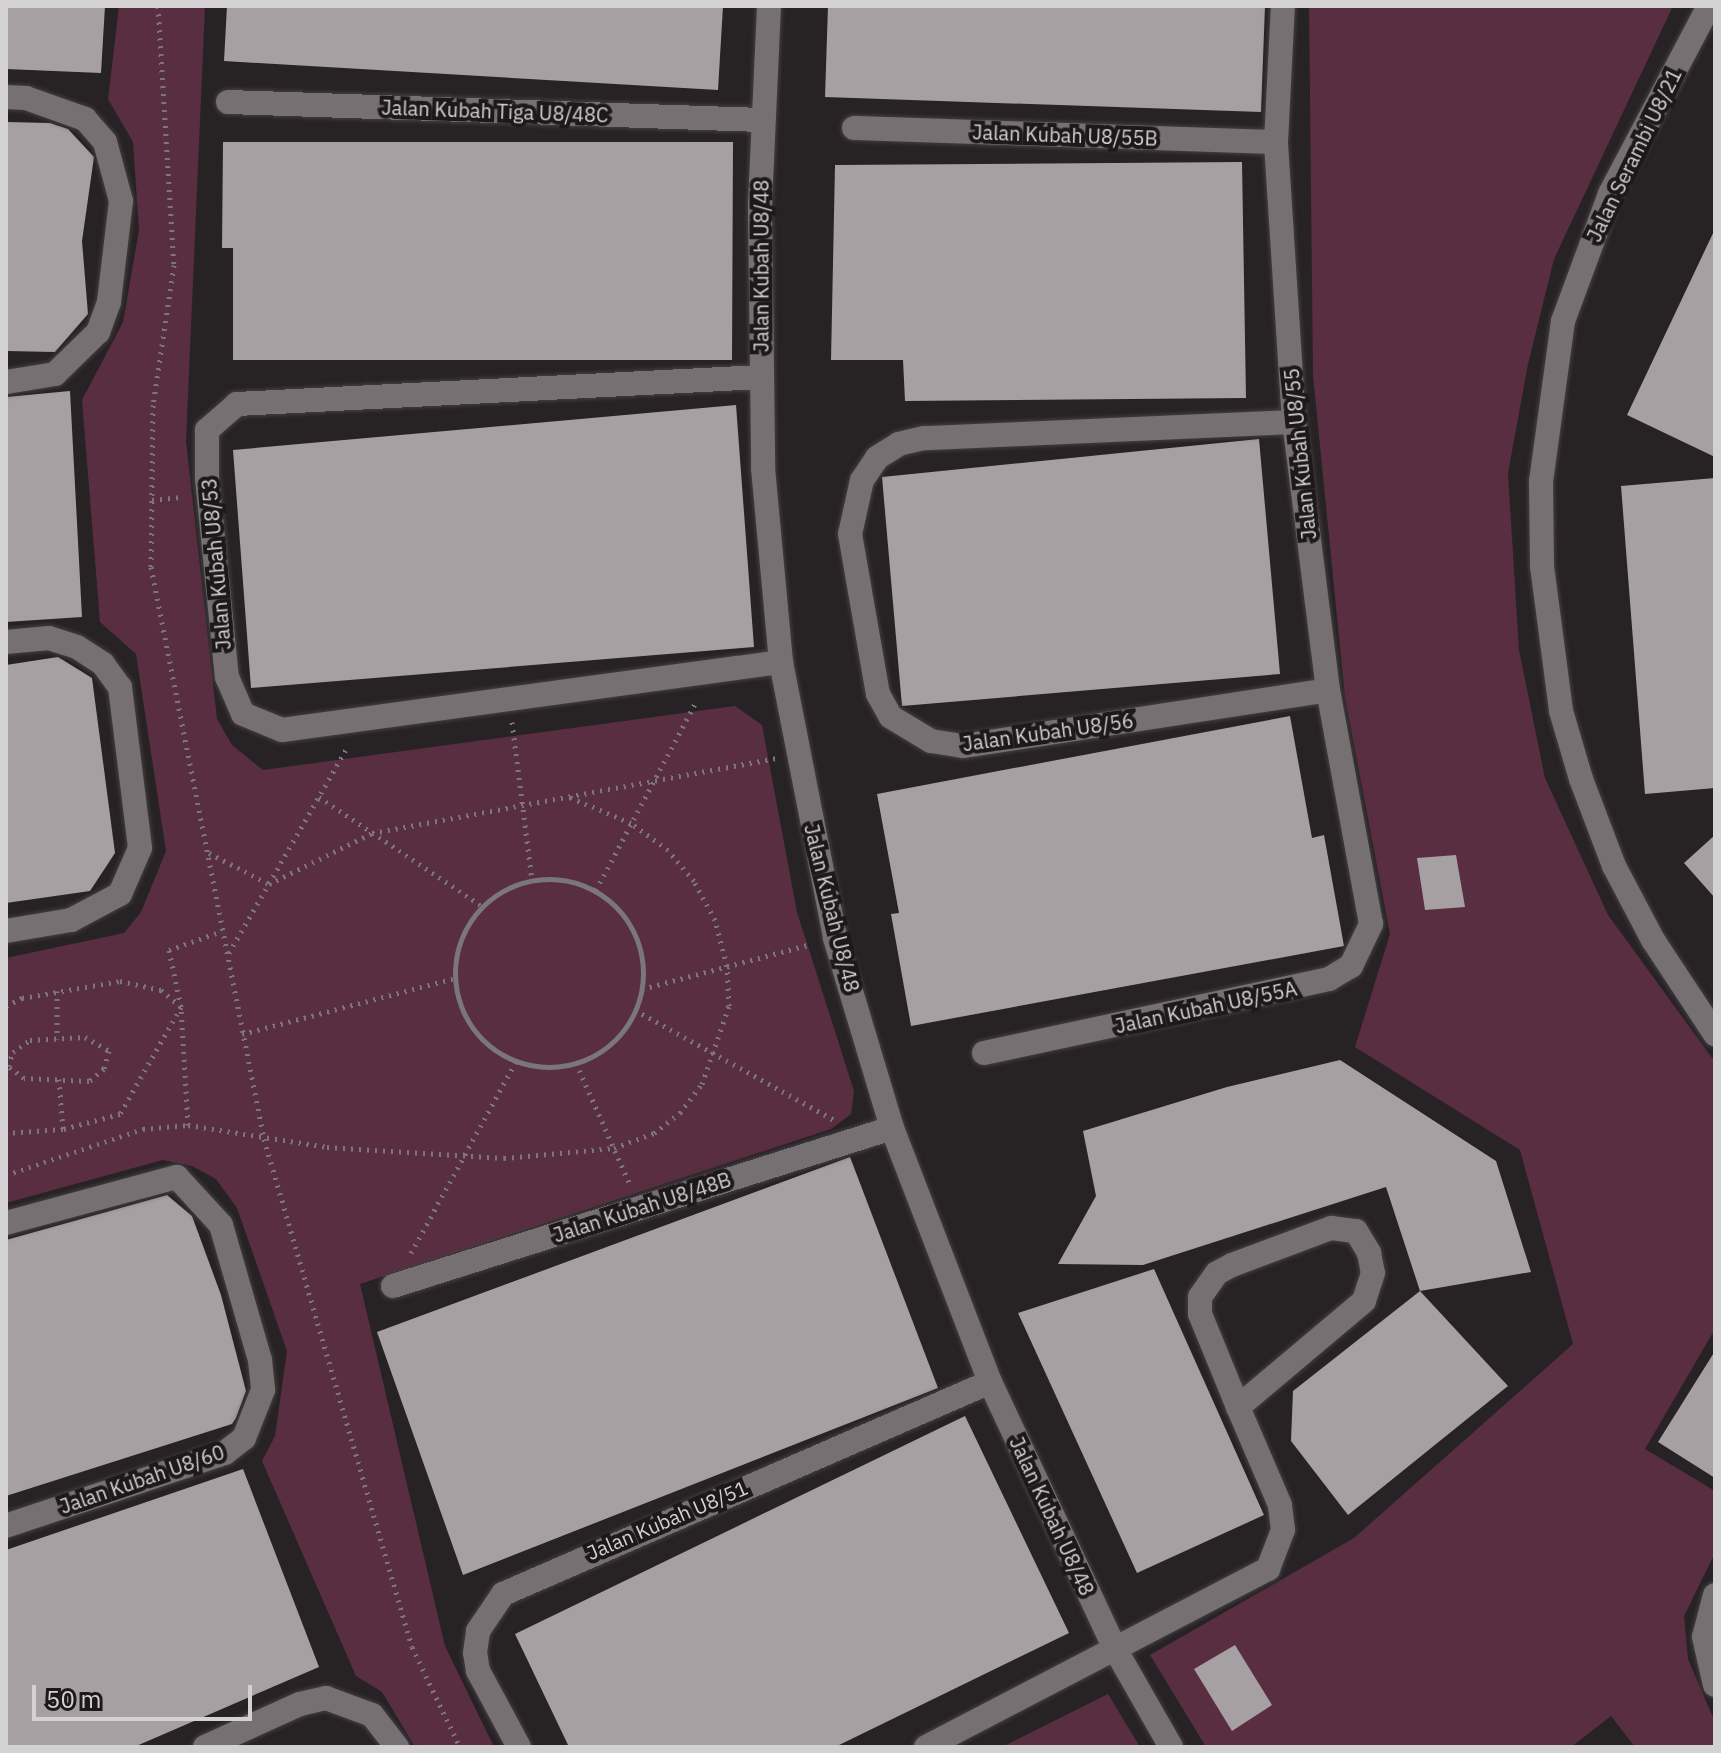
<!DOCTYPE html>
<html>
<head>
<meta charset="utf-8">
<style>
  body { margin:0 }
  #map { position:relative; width:1721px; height:1753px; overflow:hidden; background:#272224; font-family:"IBM Plex Sans",sans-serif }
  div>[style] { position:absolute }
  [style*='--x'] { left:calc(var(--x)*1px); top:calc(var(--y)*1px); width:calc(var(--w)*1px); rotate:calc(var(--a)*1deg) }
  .green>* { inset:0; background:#592e40 }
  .building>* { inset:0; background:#a6a0a2 }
  .path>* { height:5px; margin-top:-2.5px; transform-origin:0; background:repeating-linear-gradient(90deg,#7b7778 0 2px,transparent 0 8px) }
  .path>.ring { margin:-2.5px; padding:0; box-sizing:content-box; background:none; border:5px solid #7b7778; border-radius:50% }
  .roads { filter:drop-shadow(0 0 2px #433f40) drop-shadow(0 0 2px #433f40) }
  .minor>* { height:24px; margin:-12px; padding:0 12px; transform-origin:12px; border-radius:12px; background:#767072 }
  .tertiary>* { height:24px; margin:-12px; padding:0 12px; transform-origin:12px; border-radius:12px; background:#767072 }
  span { translate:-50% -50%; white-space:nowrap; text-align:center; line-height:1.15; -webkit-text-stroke:8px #1d191a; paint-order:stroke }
  .street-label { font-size:20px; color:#d4d1d2 }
  .frame { position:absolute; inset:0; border:8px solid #d4d1d2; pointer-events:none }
  .scale { position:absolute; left:32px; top:1685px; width:220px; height:36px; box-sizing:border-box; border:4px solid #d4d1d2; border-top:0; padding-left:10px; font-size:24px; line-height:28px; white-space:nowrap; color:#d4d1d2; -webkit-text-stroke:6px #1d191a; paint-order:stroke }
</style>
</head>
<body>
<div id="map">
  <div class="green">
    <i style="clip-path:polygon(119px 6px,205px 6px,186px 441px,217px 719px,232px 745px,263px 770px,735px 706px,762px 725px,797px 912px,854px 1091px,851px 1114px,831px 1129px,360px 1284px,445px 1646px,494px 1747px,415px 1747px,382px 1692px,356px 1676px,262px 1461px,275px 1436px,287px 1351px,237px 1208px,216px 1179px,192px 1166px,163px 1160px,6px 1203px,6px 958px,124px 933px,141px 912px,166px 851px,136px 654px,100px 622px,82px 400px,123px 322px,139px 230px,133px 142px,108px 99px)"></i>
    <i style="clip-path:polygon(1309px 6px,1672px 8px,1554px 259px,1528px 364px,1508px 473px,1519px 650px,1545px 778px,1608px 915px,1715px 1062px,1715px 1329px,1645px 1449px,1715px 1491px,1715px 1553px,1684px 1616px,1688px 1659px,1715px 1722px,1715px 1747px,1635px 1747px,1611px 1716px,1571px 1747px,1206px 1747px,1150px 1655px,1354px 1538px,1573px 1344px,1520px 1150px,1355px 1047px,1390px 934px,1345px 698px,1313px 375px)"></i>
    <i style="clip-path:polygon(1108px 1694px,1140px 1747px,1002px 1747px)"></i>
  </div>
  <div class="building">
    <i style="clip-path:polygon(6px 6px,105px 6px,101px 73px,6px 69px)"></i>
    <i style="clip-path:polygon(227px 6px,723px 6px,718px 90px,224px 61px)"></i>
    <i style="clip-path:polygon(828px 6px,1265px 6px,1261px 112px,825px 97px)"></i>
    <i style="clip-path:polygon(6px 122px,50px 123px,68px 129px,94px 157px,82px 241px,88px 314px,55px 352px,6px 351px)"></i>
    <i style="clip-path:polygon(223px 142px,733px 142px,732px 360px,233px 360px,233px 248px,222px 248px)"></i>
    <i style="clip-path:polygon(1242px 162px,1246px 398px,905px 401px,903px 360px,831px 360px,835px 165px)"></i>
    <i style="clip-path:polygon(1715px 229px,1715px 457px,1627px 415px)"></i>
    <i style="clip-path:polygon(70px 391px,82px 617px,6px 622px,6px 397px)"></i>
    <i style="clip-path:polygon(736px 405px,754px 647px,251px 688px,233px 450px)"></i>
    <i style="clip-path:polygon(1259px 439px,1280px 674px,902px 706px,882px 477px)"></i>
    <i style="clip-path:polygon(1715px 478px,1715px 788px,1645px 794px,1621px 486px)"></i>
    <i style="clip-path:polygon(58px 657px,92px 678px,115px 853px,90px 891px,6px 903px,6px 665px)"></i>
    <i style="clip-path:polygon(1290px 716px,1312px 838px,1324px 835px,1344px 946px,911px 1026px,891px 914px,899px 913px,877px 794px)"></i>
    <i style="clip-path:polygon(1715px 835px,1715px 898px,1684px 863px)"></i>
    <i style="clip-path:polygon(1456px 855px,1465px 907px,1425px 910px,1417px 858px)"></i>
    <i style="clip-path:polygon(1340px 1060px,1496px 1161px,1531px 1272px,1420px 1291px,1386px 1187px,1143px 1265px,1058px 1264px,1096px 1196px,1083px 1131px,1227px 1087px)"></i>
    <i style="clip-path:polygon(850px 1157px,938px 1388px,463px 1575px,377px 1332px)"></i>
    <i style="clip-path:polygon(167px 1195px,192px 1216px,221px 1295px,246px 1391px,236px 1418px,232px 1424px,6px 1496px,6px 1240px)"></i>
    <i style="clip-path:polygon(1154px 1269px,1264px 1515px,1137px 1573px,1018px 1313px)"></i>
    <i style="clip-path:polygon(1420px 1291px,1508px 1386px,1348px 1515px,1291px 1441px,1293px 1391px)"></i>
    <i style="clip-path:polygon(1715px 1351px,1715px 1478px,1658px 1442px)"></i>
    <i style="clip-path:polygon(965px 1416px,1069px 1633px,835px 1747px,569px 1747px,515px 1634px)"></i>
    <i style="clip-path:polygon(243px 1469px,319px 1667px,134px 1747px,6px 1747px,6px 1550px)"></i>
    <i style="clip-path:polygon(1235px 1645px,1272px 1705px,1232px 1731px,1194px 1669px)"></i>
  </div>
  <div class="path">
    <i style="--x:158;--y:6;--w:259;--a:86.5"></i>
    <i style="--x:174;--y:265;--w:142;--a:98.5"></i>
    <i style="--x:153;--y:405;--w:162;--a:90.7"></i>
    <i style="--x:151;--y:567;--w:583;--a:78.82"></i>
    <i style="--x:264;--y:1139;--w:529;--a:73.76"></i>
    <i style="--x:412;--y:1647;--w:111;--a:64.4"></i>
    <i style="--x:152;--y:500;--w:30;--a:-6"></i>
    <i style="--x:512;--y:722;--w:159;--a:82.8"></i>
    <i style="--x:319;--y:797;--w:196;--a:33.8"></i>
    <i style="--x:209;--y:853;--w:68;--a:27.3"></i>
    <i style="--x:269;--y:884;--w:115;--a:-26.3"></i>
    <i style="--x:372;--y:833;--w:411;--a:-10.5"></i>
    <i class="ring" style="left:455px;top:879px;width:183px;height:183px"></i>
    <i style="--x:596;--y:890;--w:215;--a:-62"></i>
    <i style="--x:229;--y:953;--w:239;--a:-60.1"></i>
    <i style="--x:642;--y:989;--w:175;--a:-14.9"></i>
    <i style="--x:57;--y:991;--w:48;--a:90"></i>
    <i style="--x:6;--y:1006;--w:18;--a:-27"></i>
    <i style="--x:22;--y:998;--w:99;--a:-9.8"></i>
    <i style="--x:120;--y:981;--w:42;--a:12.4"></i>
    <i style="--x:161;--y:990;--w:26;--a:40"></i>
    <i style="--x:181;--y:1007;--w:123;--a:119.7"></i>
    <i style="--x:120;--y:1114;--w:59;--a:165.3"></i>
    <i style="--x:63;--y:1129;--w:57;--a:176"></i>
    <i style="--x:635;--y:1010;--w:227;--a:28.9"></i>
    <i style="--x:242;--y:1034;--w:220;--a:-14.7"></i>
    <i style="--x:85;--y:1037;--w:28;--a:30"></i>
    <i style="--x:109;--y:1051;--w:19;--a:106"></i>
    <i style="--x:104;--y:1069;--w:19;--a:141"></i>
    <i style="--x:89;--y:1081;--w:65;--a:-177.4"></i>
    <i style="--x:24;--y:1078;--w:20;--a:-143"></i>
    <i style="--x:8;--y:1066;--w:15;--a:-70"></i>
    <i style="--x:13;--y:1052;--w:21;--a:-35"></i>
    <i style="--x:30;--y:1040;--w:55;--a:-3.1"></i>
    <i style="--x:576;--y:1063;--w:136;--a:66.1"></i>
    <i style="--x:59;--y:1079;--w:50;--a:85.4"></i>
    <i style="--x:188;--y:1125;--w:118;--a:-93.4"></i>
    <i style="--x:181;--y:1007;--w:58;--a:-101.9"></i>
    <i style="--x:169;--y:950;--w:56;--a:-19.7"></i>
    <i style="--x:6;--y:1175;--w:145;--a:-18.6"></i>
    <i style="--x:143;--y:1129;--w:45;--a:-5.1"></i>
    <i style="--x:188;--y:1125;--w:141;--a:9"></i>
    <i style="--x:327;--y:1147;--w:177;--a:3.6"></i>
    <i style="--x:504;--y:1158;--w:110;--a:-5.2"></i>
    <i style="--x:614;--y:1148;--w:43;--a:-20.6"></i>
    <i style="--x:654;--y:1133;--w:33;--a:-38"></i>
    <i style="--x:680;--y:1113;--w:36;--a:-53"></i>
    <i style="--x:702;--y:1084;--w:83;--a:-70.9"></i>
    <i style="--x:729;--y:1006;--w:40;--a:-92.9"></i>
    <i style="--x:727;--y:966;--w:48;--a:-104.6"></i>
    <i style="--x:715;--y:920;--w:44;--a:-118.3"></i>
    <i style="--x:694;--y:881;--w:40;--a:-130"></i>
    <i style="--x:668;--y:850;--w:46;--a:-143.9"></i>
    <i style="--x:631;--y:823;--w:67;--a:-157.2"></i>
    <i style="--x:411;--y:1253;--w:219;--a:-61.3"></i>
  </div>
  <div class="roads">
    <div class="minor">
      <i style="--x:769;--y:6;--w:200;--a:92.6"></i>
      <i style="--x:760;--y:206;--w:262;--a:89.3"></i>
      <i style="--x:763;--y:468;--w:195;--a:84.7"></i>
      <i style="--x:781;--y:662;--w:281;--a:78.9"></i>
      <i style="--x:835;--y:938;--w:198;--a:73.3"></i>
      <i style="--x:892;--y:1128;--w:272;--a:68.9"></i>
      <i style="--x:990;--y:1382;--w:293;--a:64.9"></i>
      <i style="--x:1114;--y:1647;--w:115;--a:60.3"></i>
      <i style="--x:6;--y:97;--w:20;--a:3"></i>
      <i style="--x:26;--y:98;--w:63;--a:19.6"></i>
      <i style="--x:85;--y:119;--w:30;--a:49"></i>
      <i style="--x:105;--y:142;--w:61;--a:74.8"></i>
      <i style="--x:121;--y:201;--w:102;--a:96.8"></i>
      <i style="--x:109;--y:302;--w:32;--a:110"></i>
      <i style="--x:98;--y:332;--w:60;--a:135.7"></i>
      <i style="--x:55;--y:374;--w:50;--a:170.7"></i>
      <i style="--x:228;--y:102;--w:535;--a:1.93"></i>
      <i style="--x:854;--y:128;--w:422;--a:1.9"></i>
      <i style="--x:761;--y:377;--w:525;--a:177.05"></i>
      <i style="--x:237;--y:404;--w:40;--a:139"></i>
      <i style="--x:207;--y:430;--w:48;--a:90"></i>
      <i style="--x:207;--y:478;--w:200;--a:84.3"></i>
      <i style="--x:227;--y:677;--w:40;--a:66.6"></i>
      <i style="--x:243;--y:714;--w:42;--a:22.3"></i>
      <i style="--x:282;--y:730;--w:504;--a:-7.76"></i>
      <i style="--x:1294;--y:422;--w:370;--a:177.5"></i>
      <i style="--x:924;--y:438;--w:26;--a:167"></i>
      <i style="--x:899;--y:444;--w:26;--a:148"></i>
      <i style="--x:877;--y:458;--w:27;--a:124"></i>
      <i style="--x:862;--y:480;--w:55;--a:102.5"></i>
      <i style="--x:850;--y:534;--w:162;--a:80.1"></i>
      <i style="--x:878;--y:694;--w:26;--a:61"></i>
      <i style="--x:891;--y:717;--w:47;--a:31"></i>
      <i style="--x:931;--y:741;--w:32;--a:9"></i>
      <i style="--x:963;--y:746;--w:369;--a:-8.7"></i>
      <i style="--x:6;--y:642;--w:43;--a:-5.3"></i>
      <i style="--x:49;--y:638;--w:29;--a:18"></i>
      <i style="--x:77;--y:647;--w:31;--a:33"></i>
      <i style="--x:103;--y:664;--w:29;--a:54"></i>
      <i style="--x:120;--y:687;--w:162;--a:82.9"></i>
      <i style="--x:140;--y:848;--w:50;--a:113.5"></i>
      <i style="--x:120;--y:894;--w:55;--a:152"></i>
      <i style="--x:71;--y:920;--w:66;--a:170.4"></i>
      <i style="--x:984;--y:1053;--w:353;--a:-12.1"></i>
      <i style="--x:1329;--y:979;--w:26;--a:-31"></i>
      <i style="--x:1351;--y:966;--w:47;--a:-64.5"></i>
      <i style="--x:1371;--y:924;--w:238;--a:-100.4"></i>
      <i style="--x:1328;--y:690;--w:270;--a:-97.2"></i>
      <i style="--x:1294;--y:422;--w:281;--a:-93.7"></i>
      <i style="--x:1276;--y:142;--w:136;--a:-87.1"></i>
      <i style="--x:6;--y:1223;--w:177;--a:-15.1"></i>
      <i style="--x:177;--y:1177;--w:65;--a:47.5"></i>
      <i style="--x:221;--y:1225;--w:141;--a:73.9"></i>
      <i style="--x:260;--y:1360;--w:30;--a:84"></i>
      <i style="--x:263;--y:1390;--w:52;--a:111.6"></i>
      <i style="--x:244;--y:1438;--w:24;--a:142"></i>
      <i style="--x:225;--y:1453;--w:231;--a:161.6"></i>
      <i style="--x:393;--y:1286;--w:523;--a:-17.57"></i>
      <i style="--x:1715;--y:1595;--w:43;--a:104.7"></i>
      <i style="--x:1704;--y:1637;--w:49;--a:77.1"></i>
      <i style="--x:205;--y:1747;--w:104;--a:-24.4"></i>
      <i style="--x:300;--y:1704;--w:27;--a:-13"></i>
      <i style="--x:326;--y:1698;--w:49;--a:20.3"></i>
      <i style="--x:372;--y:1715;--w:41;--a:52"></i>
      <i style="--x:519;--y:1747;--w:86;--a:-118.3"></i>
      <i style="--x:478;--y:1671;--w:18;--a:-99"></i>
      <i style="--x:475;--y:1653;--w:22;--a:-82"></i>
      <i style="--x:478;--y:1631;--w:45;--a:-56"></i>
      <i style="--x:503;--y:1594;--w:531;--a:-23.52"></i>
      <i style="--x:926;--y:1747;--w:386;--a:-27.5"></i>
      <i style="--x:1268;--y:1569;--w:42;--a:-69"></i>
      <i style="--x:1283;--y:1530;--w:25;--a:-97"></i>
      <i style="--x:1280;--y:1505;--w:107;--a:-113.2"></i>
      <i style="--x:1238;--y:1407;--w:100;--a:-112.2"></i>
      <i style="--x:1200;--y:1314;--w:17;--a:-90"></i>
      <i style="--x:1200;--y:1297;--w:29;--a:-55"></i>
      <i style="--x:1217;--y:1273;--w:17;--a:-28"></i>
      <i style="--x:1232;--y:1265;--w:106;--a:-20.5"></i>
      <i style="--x:1331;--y:1228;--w:25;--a:7"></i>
      <i style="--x:1356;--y:1231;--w:26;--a:59"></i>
      <i style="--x:1369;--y:1253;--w:20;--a:79"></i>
      <i style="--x:1373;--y:1273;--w:29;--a:108"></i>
      <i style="--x:1364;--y:1301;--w:165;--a:139.9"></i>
    </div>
    <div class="tertiary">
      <i style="--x:1709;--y:6;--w:212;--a:117.8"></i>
      <i style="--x:1610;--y:194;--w:135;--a:110.3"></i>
      <i style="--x:1563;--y:321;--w:162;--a:97.8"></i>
      <i style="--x:1541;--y:482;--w:84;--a:89.3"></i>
      <i style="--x:1542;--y:566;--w:146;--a:82.5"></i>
      <i style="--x:1561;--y:711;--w:71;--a:73.6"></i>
      <i style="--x:1581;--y:779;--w:93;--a:69.2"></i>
      <i style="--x:1614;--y:866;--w:84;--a:62.2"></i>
      <i style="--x:1653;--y:940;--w:113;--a:56.6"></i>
    </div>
  </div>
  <div class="street-label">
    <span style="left:495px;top:111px;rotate:2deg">Jalan Kubah Tiga U8/48C</span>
    <span style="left:1065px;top:135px;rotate:2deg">Jalan Kubah U8/55B</span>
    <span style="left:1634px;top:155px;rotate:-64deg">Jalan Serambi U8/21</span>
    <span style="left:761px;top:266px;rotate:-90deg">Jalan Kubah U8/48</span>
    <span style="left:1300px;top:454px;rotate:-96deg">Jalan Kubah U8/55</span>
    <span style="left:216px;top:564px;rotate:-95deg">Jalan Kubah U8/53</span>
    <span style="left:1048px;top:732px;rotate:-8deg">Jalan Kubah U8/56</span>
    <span style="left:832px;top:908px;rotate:76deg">Jalan Kubah U8/48</span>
    <span style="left:1206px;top:1007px;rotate:-12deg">Jalan Kubah U8/55A</span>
    <span style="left:642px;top:1207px;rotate:-18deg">Jalan Kubah U8/48B</span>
    <span style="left:142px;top:1479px;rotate:-19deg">Jalan Kubah U8/60</span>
    <span style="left:1052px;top:1516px;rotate:65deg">Jalan Kubah U8/48</span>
    <span style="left:667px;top:1520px;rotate:-23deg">Jalan Kubah U8/51</span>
  </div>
  <div class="frame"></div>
  <div class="scale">50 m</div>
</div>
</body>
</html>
